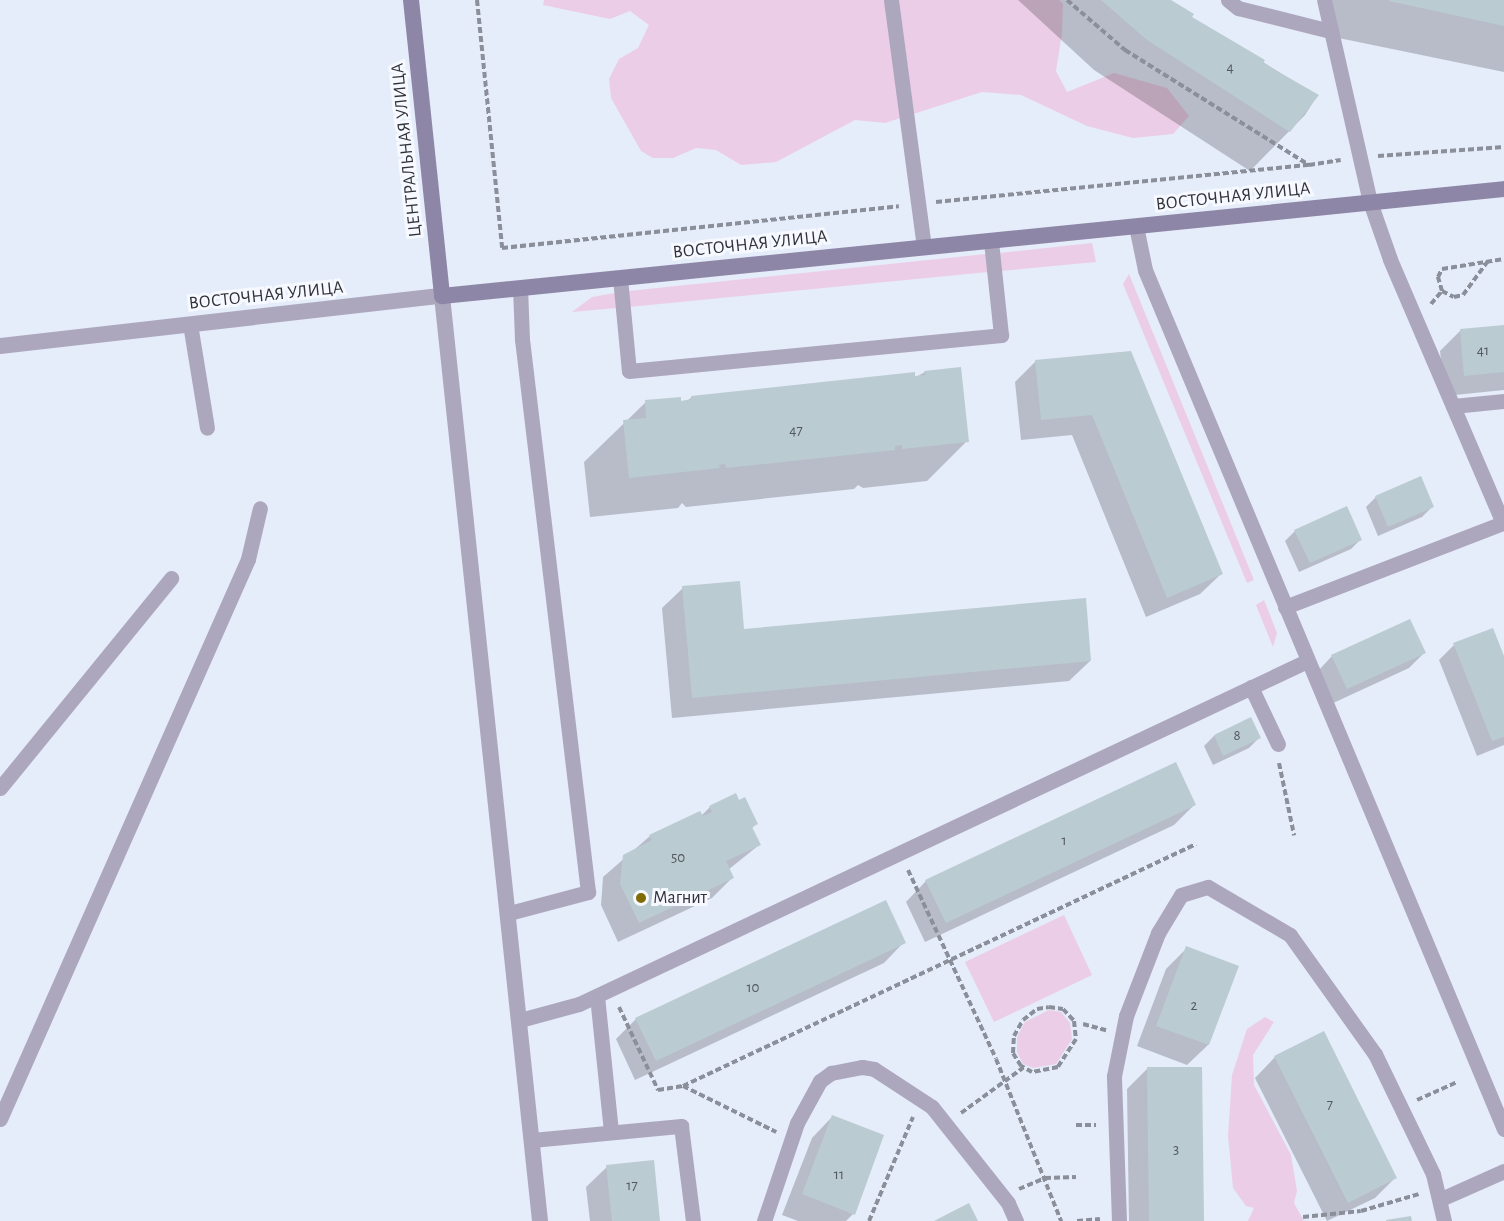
<!DOCTYPE html>
<html>
<head>
<meta charset="utf-8">
<style>
  body { margin:0 }
  #map { position:relative; width:1504px; height:1221px; overflow:hidden; background:#e5ecfa; font-family:"Alegreya Sans",sans-serif }
  div>[style] { position:absolute }
  [style*='--x'] { left:calc(var(--x)*1px); top:calc(var(--y)*1px); width:calc(var(--w)*1px); rotate:calc(var(--a)*1deg) }
  .green>* { inset:0; background:#eccde7 }
  .shadow>* { inset:0; background:#0003 }
  .building>* { inset:0; background:#bbcbd2 }
  .path>* { height:4px; margin-top:-2px; transform-origin:0; background:repeating-linear-gradient(90deg,#8b8f99 0 6px,transparent 0 9px) }
  .service>* { height:15px; margin:-7.5px; padding:0 7.5px; transform-origin:7.5px; border-radius:7.5px; background:#ada7be }
  .minor>* { height:16px; margin:-8px; padding:0 8px; transform-origin:8px; border-radius:8px; background:#ada7be }
  .secondary>* { height:16px; margin:-8px; padding:0 8px; transform-origin:8px; border-radius:8px; background:#8e86a7 }
  .dots>* { width:16px; height:16px; translate:-50% -50%; box-sizing:border-box; border:3px solid #f6f9ff; border-radius:50% }
  span { translate:-50% -50%; white-space:nowrap; text-align:center; line-height:1.15; -webkit-text-stroke:6px #f6f9ff; paint-order:stroke }
  .number-label { font-size:15px; color:#53585e }
  .number-label span { -webkit-text-stroke-width:0 }
  .street-label { font-size:18px; color:#303238 }
  .poi-label { font-size:18px; color:#303238 }
  .left { translate:0 -50%; text-align:left }
</style>
</head>
<body>
<div id="map">
  <div class="green">
    <i style="clip-path:polygon(544px 0,1059px 0,1063px 4px,1062px 33px,1056px 71px,1067px 92px,1114px 73px,1167px 88px,1189px 116px,1173px 134px,1133px 138px,1087px 126px,1021px 95px,982px 92px,885px 123px,855px 120px,776px 162px,741px 165px,716px 150px,696px 148px,673px 158px,653px 158px,641px 151px,632px 135px,611px 98px,609px 79px,619px 59px,638px 48px,649px 25px,630px 11px,610px 19px,543px 5px)"></i>
    <i style="clip-path:polygon(1092px 243px,1096px 262px,1001px 271px,999px 253px)"></i>
    <i style="clip-path:polygon(986px 254px,988px 272px,629px 307px,628px 291px)"></i>
    <i style="clip-path:polygon(1129px 274px,1254px 580px,1247px 583px,1123px 284px)"></i>
    <i style="clip-path:polygon(615px 293px,616px 308px,572px 312px,592px 297px)"></i>
    <i style="clip-path:polygon(1264px 600px,1277px 633px,1273px 647px,1256px 605px)"></i>
    <i style="clip-path:polygon(1064px 915px,1092px 975px,994px 1022px,965px 962px)"></i>
    <i style="clip-path:polygon(1049px 1010px,1061px 1012px,1070px 1023px,1072px 1039px,1056px 1064px,1033px 1068px,1023px 1064px,1017px 1052px,1017px 1037px,1025px 1022px)"></i>
    <i style="clip-path:polygon(1265px 1017px,1274px 1022px,1253px 1055px,1254px 1085px,1291px 1155px,1297px 1191px,1294px 1203px,1304px 1221px,1248px 1221px,1254px 1208px,1246px 1206px,1233px 1188px,1228px 1136px,1232px 1075px,1247px 1029px)"></i>
  </div>
  <div class="shadow">
    <i style="clip-path:polygon(1018px 0,1164px 0,1317px 96px,1305px 115px,1250px 171px,1094px 70px)"></i>
    <i style="clip-path:polygon(1327px 0,1504px 0,1504px 72px,1324px 35px)"></i>
    <i style="clip-path:polygon(1504px 326px,1504px 390px,1445px 396px,1440px 351px,1460px 331px)"></i>
    <i style="clip-path:polygon(1130px 352px,1221px 574px,1200px 594px,1146px 617px,1072px 435px,1021px 440px,1015px 382px,1036px 361px)"></i>
    <i style="clip-path:polygon(925px 372px,967px 441px,927px 481px,863px 488px,858px 485px,854px 489px,686px 507px,682px 503px,678px 508px,590px 517px,584px 462px,646px 402px,687px 401px,692px 397px,914px 378px)"></i>
    <i style="clip-path:polygon(1376px 497px,1432px 507px,1422px 517px,1378px 536px,1366px 507px)"></i>
    <i style="clip-path:polygon(1295px 531px,1361px 539px,1351px 549px,1299px 572px,1285px 541px)"></i>
    <i style="clip-path:polygon(683px 588px,743px 631px,1090px 661px,1069px 681px,672px 718px,662px 608px)"></i>
    <i style="clip-path:polygon(1454px 645px,1504px 660px,1504px 745px,1477px 756px,1439px 660px)"></i>
    <i style="clip-path:polygon(1424px 653px,1409px 668px,1331px 704px,1317px 672px,1332px 656px)"></i>
    <i style="clip-path:polygon(1214px 736px,1259px 738px,1249px 748px,1213px 765px,1204px 746px)"></i>
    <i style="clip-path:polygon(1194px 805px,1174px 825px,925px 942px,906px 902px,926px 881px)"></i>
    <i style="clip-path:polygon(710px 807px,756px 824px,751px 829px,759px 845px,728px 870px,732px 878px,712px 898px,618px 942px,601px 905px,603px 877px,650px 836px,701px 816px)"></i>
    <i style="clip-path:polygon(904px 942px,884px 963px,635px 1080px,616px 1039px,636px 1019px)"></i>
    <i style="clip-path:polygon(1187px 948px,1237px 967px,1208px 1045px,1187px 1065px,1137px 1046px,1166px 969px)"></i>
    <i style="clip-path:polygon(1275px 1057px,1395px 1178px,1375px 1198px,1327px 1221px,1255px 1078px)"></i>
    <i style="clip-path:polygon(1147px 1069px,1203px 1221px,1129px 1221px,1127px 1089px)"></i>
    <i style="clip-path:polygon(832px 1117px,853px 1214px,846px 1221px,798px 1221px,782px 1215px,812px 1138px)"></i>
    <i style="clip-path:polygon(607px 1167px,659px 1221px,590px 1221px,586px 1187px)"></i>
  </div>
  <div class="building">
    <i style="clip-path:polygon(1101px 0,1171px 0,1194px 14px,1192px 17px,1265px 60px,1263px 63px,1319px 95px,1290px 132px,1147px 40px)"></i>
    <i style="clip-path:polygon(1504px 0,1504px 26px,1389px 1px,1389px 0)"></i>
    <i style="clip-path:polygon(1504px 325px,1504px 372px,1464px 376px,1460px 329px)"></i>
    <i style="clip-path:polygon(1131px 351px,1223px 574px,1167px 598px,1092px 415px,1041px 420px,1035px 360px)"></i>
    <i style="clip-path:polygon(961px 367px,969px 442px,902px 449px,902px 445px,895px 446px,895px 450px,726px 468px,725px 464px,719px 465px,720px 468px,629px 478px,623px 420px,646px 418px,645px 400px,681px 397px,681px 401px,692px 399px,691px 396px,915px 372px,915px 376px,926px 375px,924px 371px)"></i>
    <i style="clip-path:polygon(1421px 476px,1434px 507px,1388px 527px,1375px 496px)"></i>
    <i style="clip-path:polygon(1347px 506px,1362px 540px,1310px 563px,1294px 530px)"></i>
    <i style="clip-path:polygon(740px 581px,744px 629px,1086px 598px,1091px 661px,692px 698px,682px 586px)"></i>
    <i style="clip-path:polygon(1410px 619px,1426px 653px,1347px 689px,1331px 655px)"></i>
    <i style="clip-path:polygon(1493px 628px,1504px 656px,1504px 737px,1492px 741px,1453px 643px)"></i>
    <i style="clip-path:polygon(1251px 717px,1261px 738px,1223px 756px,1214px 735px)"></i>
    <i style="clip-path:polygon(1176px 762px,1196px 805px,946px 923px,925px 880px)"></i>
    <i style="clip-path:polygon(736px 793px,739px 800px,745px 797px,758px 824px,752px 827px,761px 845px,726px 861px,734px 878px,639px 923px,620px 884px,623px 855px,652px 840px,649px 835px,700px 811px,703px 816px,712px 812px,709px 806px)"></i>
    <i style="clip-path:polygon(886px 900px,906px 943px,656px 1061px,635px 1018px)"></i>
    <i style="clip-path:polygon(1186px 946px,1239px 966px,1209px 1045px,1156px 1026px)"></i>
    <i style="clip-path:polygon(1324px 1031px,1397px 1178px,1348px 1203px,1274px 1056px)"></i>
    <i style="clip-path:polygon(1147px 1067px,1202px 1067px,1204px 1221px,1149px 1221px)"></i>
    <i style="clip-path:polygon(832px 1115px,884px 1135px,855px 1215px,802px 1194px)"></i>
    <i style="clip-path:polygon(654px 1160px,660px 1221px,612px 1221px,606px 1165px)"></i>
    <i style="clip-path:polygon(969px 1203px,978px 1221px,934px 1221px)"></i>
    <i style="clip-path:polygon(1411px 1216px,1412px 1221px,1386px 1221px,1386px 1220px)"></i>
  </div>
  <div class="path">
    <i style="--x:477;--y:0;--w:249;--a:84.2"></i>
    <i style="--x:502;--y:248;--w:399;--a:-6"></i>
    <i style="--x:1067;--y:0;--w:77;--a:40.8"></i>
    <i style="--x:1125;--y:50;--w:217;--a:32"></i>
    <i style="--x:1309;--y:165;--w:32;--a:-9"></i>
    <i style="--x:1378;--y:156;--w:126;--a:-4.1"></i>
    <i style="--x:936;--y:202;--w:375;--a:-5.7"></i>
    <i style="--x:1442;--y:291;--w:15;--a:-106"></i>
    <i style="--x:1438;--y:277;--w:9;--a:-63"></i>
    <i style="--x:1442;--y:269;--w:63;--a:-9.2"></i>
    <i style="--x:1431;--y:304;--w:17;--a:-50"></i>
    <i style="--x:1442;--y:291;--w:13;--a:27"></i>
    <i style="--x:1454;--y:297;--w:9;--a:-13"></i>
    <i style="--x:1463;--y:295;--w:42;--a:-53.7"></i>
    <i style="--x:1279;--y:763;--w:74;--a:78.2"></i>
    <i style="--x:908;--y:870;--w:208;--a:65"></i>
    <i style="--x:996;--y:1059;--w:175;--a:68.1"></i>
    <i style="--x:619;--y:1007;--w:92;--a:64.8"></i>
    <i style="--x:658;--y:1090;--w:25;--a:-9"></i>
    <i style="--x:683;--y:1086;--w:567;--a:-25.25"></i>
    <i style="--x:1049;--y:1007;--w:14;--a:8"></i>
    <i style="--x:1063;--y:1009;--w:16;--a:47"></i>
    <i style="--x:1074;--y:1021;--w:18;--a:84"></i>
    <i style="--x:1076;--y:1039;--w:33;--a:123"></i>
    <i style="--x:1058;--y:1067;--w:26;--a:169"></i>
    <i style="--x:1032;--y:1072;--w:13;--a:-151"></i>
    <i style="--x:1021;--y:1066;--w:15;--a:-122"></i>
    <i style="--x:1013;--y:1053;--w:17;--a:-87"></i>
    <i style="--x:1014;--y:1036;--w:18;--a:-61"></i>
    <i style="--x:1023;--y:1020;--w:18;--a:-38"></i>
    <i style="--x:1037;--y:1009;--w:12;--a:-9"></i>
    <i style="--x:1083;--y:1024;--w:24;--a:15"></i>
    <i style="--x:683;--y:1086;--w:104;--a:26.3"></i>
    <i style="--x:1417;--y:1100;--w:44;--a:-24.2"></i>
    <i style="--x:961;--y:1113;--w:77;--a:-36"></i>
    <i style="--x:1076;--y:1125;--w:20;--a:0"></i>
    <i style="--x:1019;--y:1189;--w:28;--a:-23"></i>
    <i style="--x:1045;--y:1178;--w:31;--a:-2"></i>
    <i style="--x:1303;--y:1217;--w:58;--a:-5.9"></i>
    <i style="--x:1361;--y:1211;--w:60;--a:-16.3"></i>
    <i style="--x:869;--y:1221;--w:113;--a:-67.1"></i>
    <i style="--x:1077;--y:1221;--w:23;--a:-5"></i>
  </div>
  <div class="service">
    <i style="--x:891;--y:0;--w:249;--a:82.4"></i>
    <i style="--x:1228;--y:0;--w:13;--a:39"></i>
    <i style="--x:1238;--y:8;--w:95;--a:14"></i>
    <i style="--x:1136;--y:226;--w:45;--a:78.4"></i>
    <i style="--x:1145;--y:270;--w:931;--a:67.32"></i>
    <i style="--x:620;--y:278;--w:93;--a:84.5"></i>
    <i style="--x:629;--y:371;--w:374;--a:-5.5"></i>
    <i style="--x:1001;--y:335;--w:95;--a:-96.1"></i>
    <i style="--x:190;--y:324;--w:105;--a:80.7"></i>
    <i style="--x:1453;--y:406;--w:51;--a:-5.6"></i>
    <i style="--x:1285;--y:607;--w:234;--a:-21.1"></i>
    <i style="--x:1503;--y:523;--w:287;--a:-113.2"></i>
    <i style="--x:1390;--y:259;--w:60;--a:-109.3"></i>
    <i style="--x:1370;--y:202;--w:207;--a:-102.8"></i>
    <i style="--x:1251;--y:687;--w:63;--a:64.7"></i>
    <i style="--x:0;--y:788;--w:271;--a:-50.8"></i>
    <i style="--x:509;--y:913;--w:82;--a:-14.9"></i>
    <i style="--x:588;--y:892;--w:557;--a:-96.81"></i>
    <i style="--x:522;--y:339;--w:51;--a:-92.2"></i>
    <i style="--x:597;--y:996;--w:136;--a:84.1"></i>
    <i style="--x:520;--y:1020;--w:61;--a:-15.2"></i>
    <i style="--x:579;--y:1004;--w:805;--a:-25.23"></i>
    <i style="--x:0;--y:1119;--w:612;--a:-66.11"></i>
    <i style="--x:248;--y:559;--w:52;--a:-76.8"></i>
    <i style="--x:532;--y:1140;--w:150;--a:-5.4"></i>
    <i style="--x:681;--y:1126;--w:96;--a:82.8"></i>
    <i style="--x:1441;--y:1199;--w:69;--a:-24"></i>
    <i style="--x:764;--y:1221;--w:103;--a:-71.4"></i>
    <i style="--x:797;--y:1123;--w:48;--a:-61.3"></i>
    <i style="--x:820;--y:1081;--w:14;--a:-36"></i>
    <i style="--x:831;--y:1073;--w:32;--a:-11"></i>
    <i style="--x:862;--y:1067;--w:12;--a:9"></i>
    <i style="--x:874;--y:1069;--w:69;--a:33.2"></i>
    <i style="--x:932;--y:1107;--w:122;--a:51.6"></i>
    <i style="--x:1008;--y:1203;--w:20;--a:66"></i>
    <i style="--x:1119;--y:1221;--w:145;--a:-92"></i>
    <i style="--x:1114;--y:1076;--w:61;--a:-78.7"></i>
    <i style="--x:1126;--y:1016;--w:89;--a:-68.9"></i>
    <i style="--x:1158;--y:933;--w:44;--a:-58.8"></i>
    <i style="--x:1181;--y:895;--w:28;--a:-17"></i>
    <i style="--x:1208;--y:887;--w:95;--a:30.3"></i>
    <i style="--x:1290;--y:935;--w:146;--a:54.5"></i>
    <i style="--x:1375;--y:1054;--w:133;--a:64.2"></i>
    <i style="--x:1433;--y:1174;--w:48;--a:76.8"></i>
  </div>
  <div class="minor">
    <i style="--x:0;--y:346;--w:445;--a:-6.5"></i>
    <i style="--x:442;--y:296;--w:930;--a:83.95"></i>
  </div>
  <div class="secondary">
    <i style="--x:411;--y:0;--w:298;--a:84"></i>
    <i style="--x:442;--y:296;--w:1067;--a:-5.75"></i>
  </div>
  <div class="dots">
    <i style="left:641px;top:898px;background:#816b04"></i>
  </div>
  <div class="number-label">
    <span style="left:1230px;top:68px">4</span>
    <span style="left:1483px;top:351px">41</span>
    <span style="left:796px;top:431px">47</span>
    <span style="left:1237px;top:736px">8</span>
    <span style="left:1064px;top:841px">1</span>
    <span style="left:678px;top:858px">50</span>
    <span style="left:753px;top:988px">10</span>
    <span style="left:1194px;top:1006px">2</span>
    <span style="left:1330px;top:1105px">7</span>
    <span style="left:1176px;top:1150px">3</span>
    <span style="left:839px;top:1175px">11</span>
    <span style="left:632px;top:1186px">17</span>
  </div>
  <div class="street-label">
    <span style="left:407px;top:150px;rotate:-96deg">ЦЕНТРАЛЬНАЯ УЛИЦА</span>
    <span style="left:1233px;top:197px;rotate:-6deg">ВОСТОЧНАЯ УЛИЦА</span>
    <span style="left:750px;top:245px;rotate:-6deg">ВОСТОЧНАЯ УЛИЦА</span>
    <span style="left:266px;top:296px;rotate:-6deg">ВОСТОЧНАЯ УЛИЦА</span>
  </div>
  <div class="poi-label">
    <span class="left" style="left:653px;top:898px">Магнит</span>
  </div>
</div>
</body>
</html>
